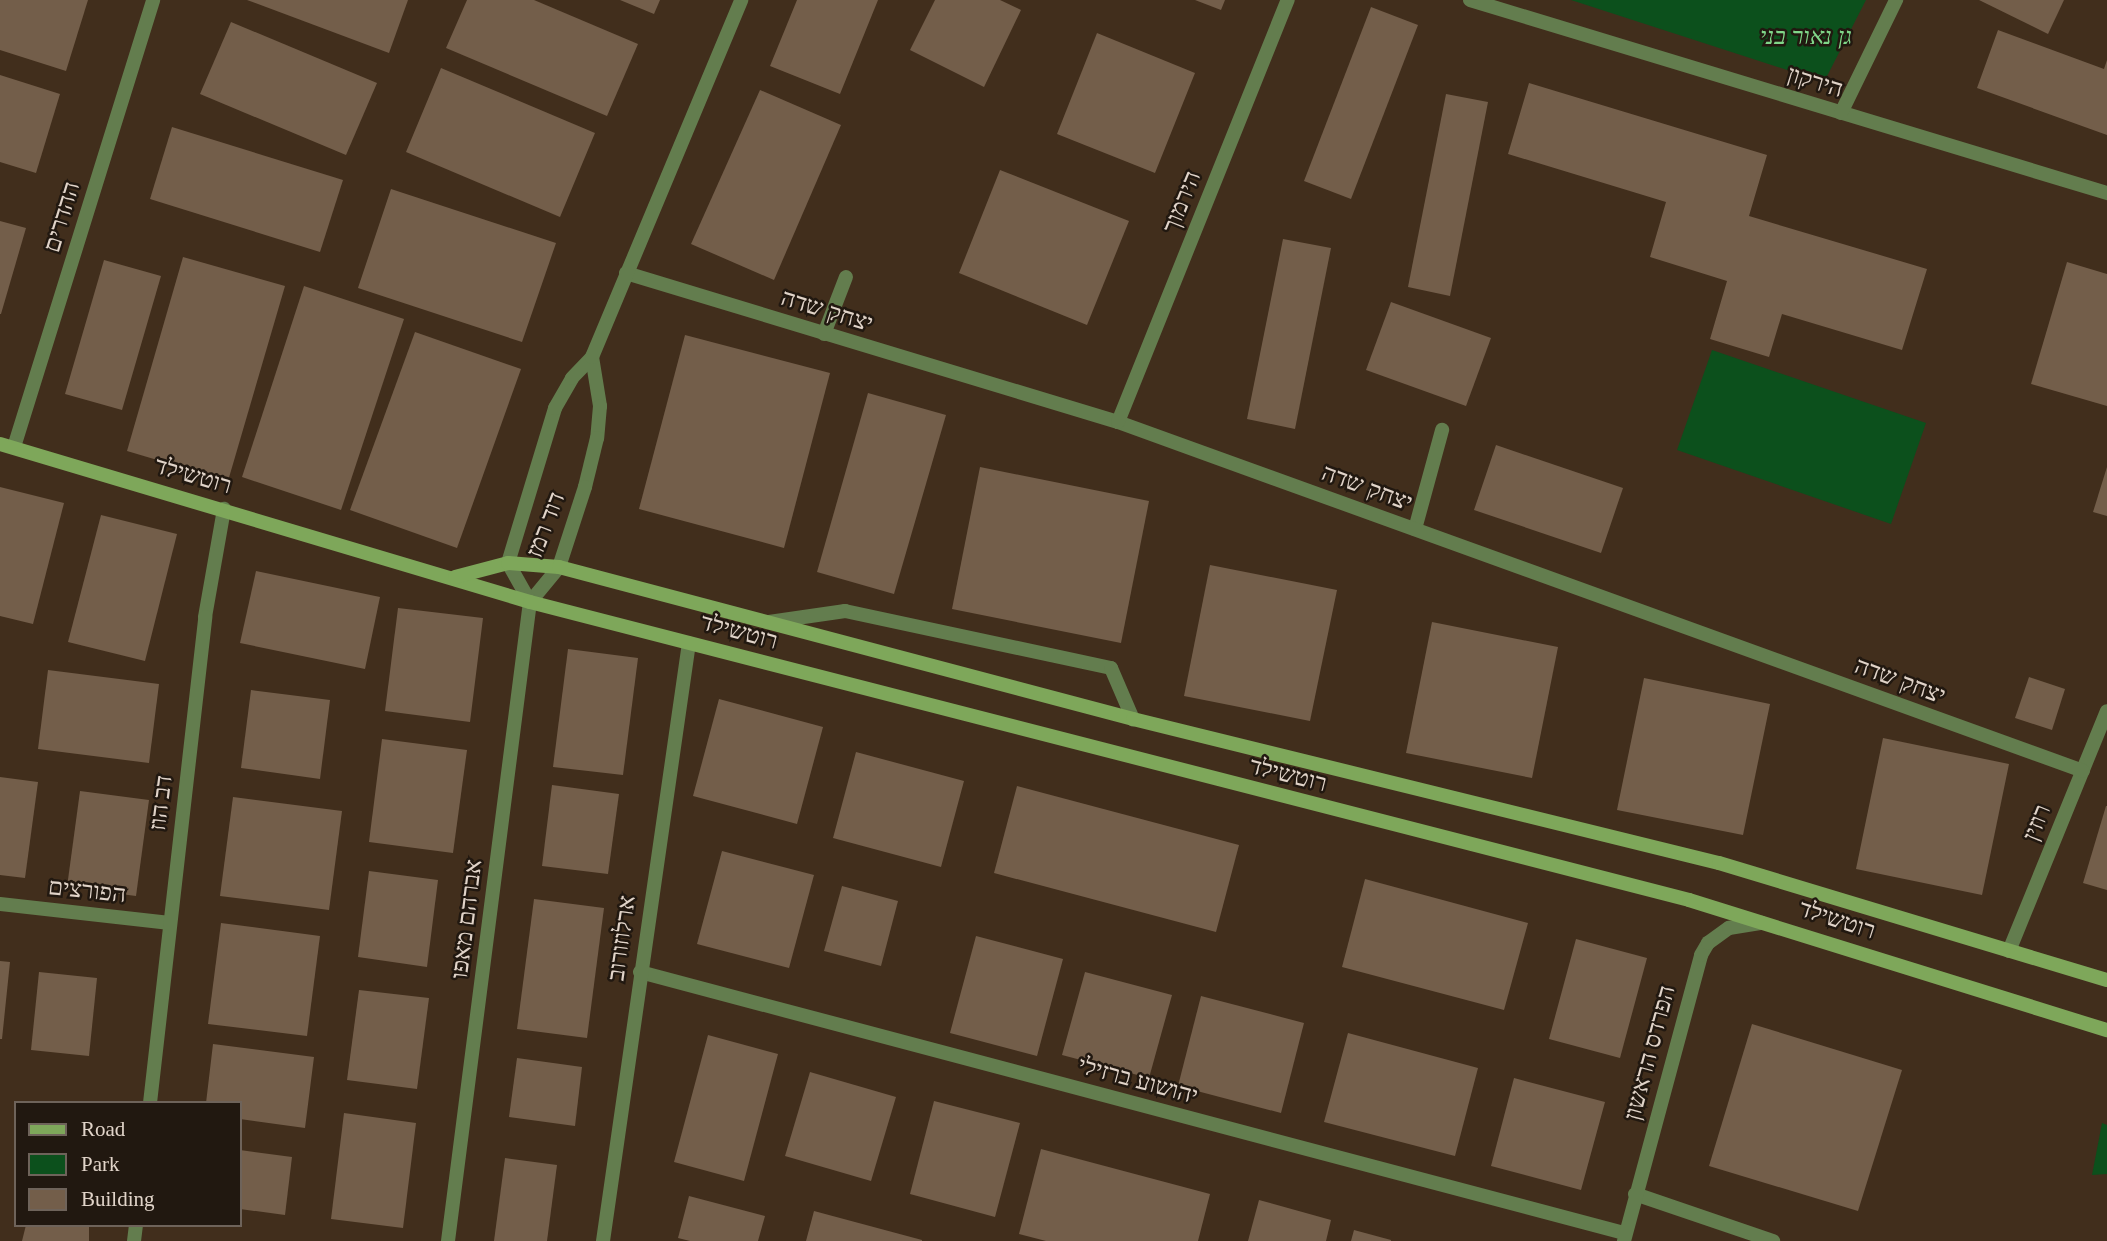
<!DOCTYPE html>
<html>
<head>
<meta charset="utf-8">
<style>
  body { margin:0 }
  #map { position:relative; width:2107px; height:1241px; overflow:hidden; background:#412e1c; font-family:"Times New Roman",Heebo,serif }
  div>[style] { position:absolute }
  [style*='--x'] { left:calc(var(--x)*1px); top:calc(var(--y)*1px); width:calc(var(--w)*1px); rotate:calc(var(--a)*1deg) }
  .green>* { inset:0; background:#0c501c }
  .building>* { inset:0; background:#735e4a }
  .service>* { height:14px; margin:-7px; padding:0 7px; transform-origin:7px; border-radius:7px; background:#637d4e }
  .pedestrian>* { height:14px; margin:-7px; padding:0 7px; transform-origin:7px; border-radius:7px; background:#637d4e }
  .minor>* { height:14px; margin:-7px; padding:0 7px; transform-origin:7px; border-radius:7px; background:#637d4e }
  .tertiary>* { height:14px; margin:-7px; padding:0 7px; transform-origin:7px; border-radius:7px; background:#637d4e }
  .secondary>* { height:14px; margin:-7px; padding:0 7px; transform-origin:7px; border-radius:7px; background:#7ea75a }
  span { translate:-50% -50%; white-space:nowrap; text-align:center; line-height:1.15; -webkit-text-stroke:5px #211810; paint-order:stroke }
  .park-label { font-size:24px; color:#80d789; font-style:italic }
  .street-label { font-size:24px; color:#e1d4c9 }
  .legend { position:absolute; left:14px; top:1101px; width:228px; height:126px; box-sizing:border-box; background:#211810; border:2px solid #6e635a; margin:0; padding:9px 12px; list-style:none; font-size:21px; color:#e1d4c9 }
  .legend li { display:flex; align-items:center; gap:14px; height:35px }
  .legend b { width:35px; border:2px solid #6e635a }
</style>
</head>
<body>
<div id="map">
  <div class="green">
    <i style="clip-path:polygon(1571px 0,1866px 0,1824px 82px)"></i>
    <i style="clip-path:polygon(1712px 350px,1926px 423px,1891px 524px,1677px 450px)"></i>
    <i style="clip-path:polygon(2102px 1123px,2107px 1125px,2107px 1174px,2092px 1175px)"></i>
  </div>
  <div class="building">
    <i style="clip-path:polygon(0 0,88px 0,66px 71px,0 50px)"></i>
    <i style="clip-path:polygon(247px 0,408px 0,389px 53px)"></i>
    <i style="clip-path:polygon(467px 0,534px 0,638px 44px,607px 116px,446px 48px)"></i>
    <i style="clip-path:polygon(620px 0,660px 0,654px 14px)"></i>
    <i style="clip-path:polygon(797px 0,878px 0,840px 94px,770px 66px)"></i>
    <i style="clip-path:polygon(935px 0,1000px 0,1021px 10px,984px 87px,910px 50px)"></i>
    <i style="clip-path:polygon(1195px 0,1225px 0,1221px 10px)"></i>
    <i style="clip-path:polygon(1979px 0,2064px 0,2048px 34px)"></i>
    <i style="clip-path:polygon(1371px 7px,1418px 25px,1351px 199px,1304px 181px)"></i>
    <i style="clip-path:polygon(231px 22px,377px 83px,346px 155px,200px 94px)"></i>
    <i style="clip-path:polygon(1998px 30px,2104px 69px,2107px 60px,2107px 135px,1977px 88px)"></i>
    <i style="clip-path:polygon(1097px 33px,1195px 73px,1155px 173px,1057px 134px)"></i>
    <i style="clip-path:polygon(441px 68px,595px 133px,560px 217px,406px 152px)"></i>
    <i style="clip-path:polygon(0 75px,60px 94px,36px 173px,0 162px)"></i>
    <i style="clip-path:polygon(1529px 83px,1767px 155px,1749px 216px,1927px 269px,1902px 350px,1782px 314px,1769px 357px,1710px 339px,1727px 281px,1650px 257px,1666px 202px,1508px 154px)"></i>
    <i style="clip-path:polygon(760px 90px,841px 125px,774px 280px,691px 244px)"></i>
    <i style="clip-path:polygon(1446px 94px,1488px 102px,1450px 296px,1408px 287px)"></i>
    <i style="clip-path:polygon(172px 127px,343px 180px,320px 252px,150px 199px)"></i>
    <i style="clip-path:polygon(1000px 170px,1129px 221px,1087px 325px,959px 273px)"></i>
    <i style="clip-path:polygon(391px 189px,556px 243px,522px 342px,358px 288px)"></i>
    <i style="clip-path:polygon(0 221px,26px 228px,1px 314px,0 314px)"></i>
    <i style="clip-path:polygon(1283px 239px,1331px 248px,1295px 429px,1247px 419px)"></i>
    <i style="clip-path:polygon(183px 257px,285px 286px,228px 481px,127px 451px)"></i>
    <i style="clip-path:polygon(104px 260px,161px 276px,122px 410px,65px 394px)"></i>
    <i style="clip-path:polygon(2067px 262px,2107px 274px,2107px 406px,2031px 384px)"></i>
    <i style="clip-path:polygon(304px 286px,404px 319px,341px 510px,242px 477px)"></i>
    <i style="clip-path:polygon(1391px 302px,1491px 338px,1466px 406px,1366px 370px)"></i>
    <i style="clip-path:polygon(415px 332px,521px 369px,457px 548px,350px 510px)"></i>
    <i style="clip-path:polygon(685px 335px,830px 373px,784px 548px,639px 509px)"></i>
    <i style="clip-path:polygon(868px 393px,946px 415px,894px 594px,817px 572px)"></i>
    <i style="clip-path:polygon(1496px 445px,1623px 488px,1601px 553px,1474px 510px)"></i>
    <i style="clip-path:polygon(980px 467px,1149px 501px,1121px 643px,952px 609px)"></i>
    <i style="clip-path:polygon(2107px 467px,2107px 516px,2093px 512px)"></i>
    <i style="clip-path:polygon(0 487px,64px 503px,33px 624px,0 616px)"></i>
    <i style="clip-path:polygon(101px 515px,177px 534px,145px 661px,68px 642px)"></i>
    <i style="clip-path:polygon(1210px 565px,1337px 590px,1310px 721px,1184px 696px)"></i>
    <i style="clip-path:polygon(256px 571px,380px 597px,365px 669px,240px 643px)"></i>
    <i style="clip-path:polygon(398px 608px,483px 618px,470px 722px,385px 711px)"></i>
    <i style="clip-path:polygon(1432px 622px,1558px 647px,1532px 778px,1406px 753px)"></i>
    <i style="clip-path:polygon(568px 649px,638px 658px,623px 775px,553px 767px)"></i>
    <i style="clip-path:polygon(48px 670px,159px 684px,149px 763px,38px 749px)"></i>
    <i style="clip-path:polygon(2029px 677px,2065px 689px,2052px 730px,2015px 718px)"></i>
    <i style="clip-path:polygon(1644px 678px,1770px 704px,1743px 835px,1617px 810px)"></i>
    <i style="clip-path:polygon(251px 690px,330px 700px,320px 779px,241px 768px)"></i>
    <i style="clip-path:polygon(719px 699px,823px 727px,797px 824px,693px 796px)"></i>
    <i style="clip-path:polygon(1883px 738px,2009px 764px,1982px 895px,1856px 869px)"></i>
    <i style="clip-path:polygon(382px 739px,467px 750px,453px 853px,369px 842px)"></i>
    <i style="clip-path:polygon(856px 752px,964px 781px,941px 867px,833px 838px)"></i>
    <i style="clip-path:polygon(0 777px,38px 782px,25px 878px,0 875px)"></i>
    <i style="clip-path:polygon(552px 785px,619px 794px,608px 874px,542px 866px)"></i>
    <i style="clip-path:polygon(1017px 786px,1239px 845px,1216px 932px,994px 873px)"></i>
    <i style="clip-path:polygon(80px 791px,149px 800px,136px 896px,67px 887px)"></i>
    <i style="clip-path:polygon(233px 797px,342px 811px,329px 910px,220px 896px)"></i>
    <i style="clip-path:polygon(2106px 806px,2107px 806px,2107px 890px,2083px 883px)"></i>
    <i style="clip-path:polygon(722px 851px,814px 875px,789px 968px,697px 944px)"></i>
    <i style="clip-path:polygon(369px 871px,438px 880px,427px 967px,358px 957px)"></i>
    <i style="clip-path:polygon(1365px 879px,1528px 923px,1504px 1010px,1342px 967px)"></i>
    <i style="clip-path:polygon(842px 886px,898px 901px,881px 966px,824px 951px)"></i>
    <i style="clip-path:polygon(534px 899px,604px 908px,587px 1038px,517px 1029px)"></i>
    <i style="clip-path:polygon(221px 923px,320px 936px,307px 1036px,208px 1024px)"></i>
    <i style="clip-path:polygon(976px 936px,1063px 959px,1037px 1056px,950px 1033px)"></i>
    <i style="clip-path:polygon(1576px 939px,1647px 958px,1620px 1058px,1549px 1039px)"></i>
    <i style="clip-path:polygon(0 961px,10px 962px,2px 1039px,0 1039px)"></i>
    <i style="clip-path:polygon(39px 972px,97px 978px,89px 1056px,31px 1050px)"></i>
    <i style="clip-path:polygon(1085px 972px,1172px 995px,1149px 1078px,1062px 1055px)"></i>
    <i style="clip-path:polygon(359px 990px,429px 998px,417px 1089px,347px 1080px)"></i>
    <i style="clip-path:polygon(1201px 996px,1304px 1023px,1281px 1113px,1178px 1086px)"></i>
    <i style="clip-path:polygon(1752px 1024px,1902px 1070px,1858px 1211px,1709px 1166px)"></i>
    <i style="clip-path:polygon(1348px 1033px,1478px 1068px,1455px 1156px,1324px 1122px)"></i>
    <i style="clip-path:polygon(708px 1035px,778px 1054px,744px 1181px,674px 1162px)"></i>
    <i style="clip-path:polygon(213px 1044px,314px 1057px,305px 1128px,240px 1119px,240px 1103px,206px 1103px)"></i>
    <i style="clip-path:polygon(517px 1058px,582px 1067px,575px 1126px,509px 1117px)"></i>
    <i style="clip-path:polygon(810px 1072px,896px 1097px,871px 1181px,785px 1156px)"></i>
    <i style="clip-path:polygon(1514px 1078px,1605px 1102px,1581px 1190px,1491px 1166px)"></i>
    <i style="clip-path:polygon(934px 1101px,1020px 1123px,995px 1217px,910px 1194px)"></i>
    <i style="clip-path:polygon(344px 1113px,416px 1123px,403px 1228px,331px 1219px)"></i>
    <i style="clip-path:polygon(1041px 1149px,1210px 1194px,1198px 1241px,1046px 1241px,1019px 1234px)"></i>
    <i style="clip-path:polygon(240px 1150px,292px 1157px,285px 1215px,240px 1209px)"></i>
    <i style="clip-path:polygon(505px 1158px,557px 1165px,547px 1241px,494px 1241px)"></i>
    <i style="clip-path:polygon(689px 1196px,765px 1216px,758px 1241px,690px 1241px,678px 1238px)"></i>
    <i style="clip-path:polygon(1259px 1200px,1331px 1220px,1326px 1241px,1248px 1241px)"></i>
    <i style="clip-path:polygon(814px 1211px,922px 1240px,922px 1241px,806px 1241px)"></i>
    <i style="clip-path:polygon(26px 1225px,89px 1225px,89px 1241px,22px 1241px)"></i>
    <i style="clip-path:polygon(1354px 1230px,1391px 1240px,1391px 1241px,1351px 1241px)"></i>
  </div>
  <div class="service">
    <i style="--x:824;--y:334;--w:61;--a:-68.9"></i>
    <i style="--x:1415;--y:529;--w:103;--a:-74.7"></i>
    <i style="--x:769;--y:622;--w:77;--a:-8.2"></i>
    <i style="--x:845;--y:611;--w:272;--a:12.1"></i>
    <i style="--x:1111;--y:668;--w:56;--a:66.7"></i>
    <i style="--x:1635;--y:1194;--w:146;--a:18.8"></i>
  </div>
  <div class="pedestrian">
    <i style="--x:205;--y:617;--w:110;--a:-80"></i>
    <i style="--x:2009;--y:951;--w:259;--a:-67.8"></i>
  </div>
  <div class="minor">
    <i style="--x:1470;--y:0;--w:666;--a:16.86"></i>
    <i style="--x:1841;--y:113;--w:126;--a:-64"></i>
    <i style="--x:626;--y:273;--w:514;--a:16.85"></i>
    <i style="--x:1118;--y:422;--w:1026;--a:19.88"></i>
    <i style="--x:1118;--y:422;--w:455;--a:-68.1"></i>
    <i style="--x:14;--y:447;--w:468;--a:-72.7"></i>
    <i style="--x:0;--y:904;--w:171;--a:6.4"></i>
    <i style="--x:640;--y:972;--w:1018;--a:14.86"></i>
    <i style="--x:150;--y:1103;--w:489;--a:-83.5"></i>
    <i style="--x:134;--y:1241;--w:16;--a:-83"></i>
    <i style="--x:448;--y:1241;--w:644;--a:-82.69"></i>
    <i style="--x:603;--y:1241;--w:604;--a:-81.82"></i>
    <i style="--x:1624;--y:1241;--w:296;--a:-74.9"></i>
    <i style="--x:1701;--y:955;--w:14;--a:-60"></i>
    <i style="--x:1708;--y:943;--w:26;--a:-36"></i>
    <i style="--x:1729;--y:928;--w:33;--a:-9"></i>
  </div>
  <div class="tertiary">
    <i style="--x:592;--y:357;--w:50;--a:80.7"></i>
    <i style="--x:600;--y:406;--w:32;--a:95"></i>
    <i style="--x:597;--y:438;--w:50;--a:103.8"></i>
    <i style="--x:585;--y:487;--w:84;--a:108"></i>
    <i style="--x:559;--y:567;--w:45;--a:129.6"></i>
    <i style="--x:530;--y:602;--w:45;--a:-119.4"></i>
    <i style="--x:508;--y:563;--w:162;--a:-73.1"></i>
    <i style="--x:555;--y:408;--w:34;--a:-60"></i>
    <i style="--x:572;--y:378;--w:29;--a:-46"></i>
    <i style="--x:592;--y:357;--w:387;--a:-67.3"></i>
  </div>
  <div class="secondary">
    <i style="--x:0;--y:444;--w:553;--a:16.6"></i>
    <i style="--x:530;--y:602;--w:1197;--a:14.42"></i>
    <i style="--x:1689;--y:900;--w:438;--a:17.3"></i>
    <i style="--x:455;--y:577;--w:55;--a:-14.8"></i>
    <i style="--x:508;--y:563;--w:51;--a:4.5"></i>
    <i style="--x:559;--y:567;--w:594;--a:14.83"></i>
    <i style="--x:1133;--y:719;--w:603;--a:13.81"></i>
    <i style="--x:1719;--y:863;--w:405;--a:16.8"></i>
  </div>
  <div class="park-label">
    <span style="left:1806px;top:37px">גן נאור בני</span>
  </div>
  <div class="street-label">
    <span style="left:1815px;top:82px;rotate:17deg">הירקון</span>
    <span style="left:1182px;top:202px;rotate:-68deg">הירמוך</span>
    <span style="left:62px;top:217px;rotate:-73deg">ההדרים</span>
    <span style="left:827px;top:311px;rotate:17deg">יצחק שדה</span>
    <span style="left:193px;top:476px;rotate:16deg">רוטשילד</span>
    <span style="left:1367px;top:488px;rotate:20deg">יצחק שדה</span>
    <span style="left:546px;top:525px;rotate:-69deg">דוד רמז</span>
    <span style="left:739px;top:632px;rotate:15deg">רוטשילד</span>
    <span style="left:1900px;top:681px;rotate:20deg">יצחק שדה</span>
    <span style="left:1288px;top:775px;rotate:14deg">רוטשילד</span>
    <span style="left:161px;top:803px;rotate:-83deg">דב הוז</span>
    <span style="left:2037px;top:823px;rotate:-68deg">רוזין</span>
    <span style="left:87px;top:891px;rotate:6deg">הפורצים</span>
    <span style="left:467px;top:919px;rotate:-83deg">אברהם מאפו</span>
    <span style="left:1837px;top:920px;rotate:18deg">רוטשילד</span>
    <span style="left:622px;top:938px;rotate:-82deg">ארלוזורוב</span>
    <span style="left:1650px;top:1053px;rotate:-75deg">הפרדס הראשון</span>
    <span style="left:1138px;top:1081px;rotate:15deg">יהושוע ברזילי</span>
  </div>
  <ul class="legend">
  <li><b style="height:9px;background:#7ea75a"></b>Road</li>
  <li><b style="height:19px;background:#0c501c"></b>Park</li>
  <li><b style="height:19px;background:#735e4a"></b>Building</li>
  </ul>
</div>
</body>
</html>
